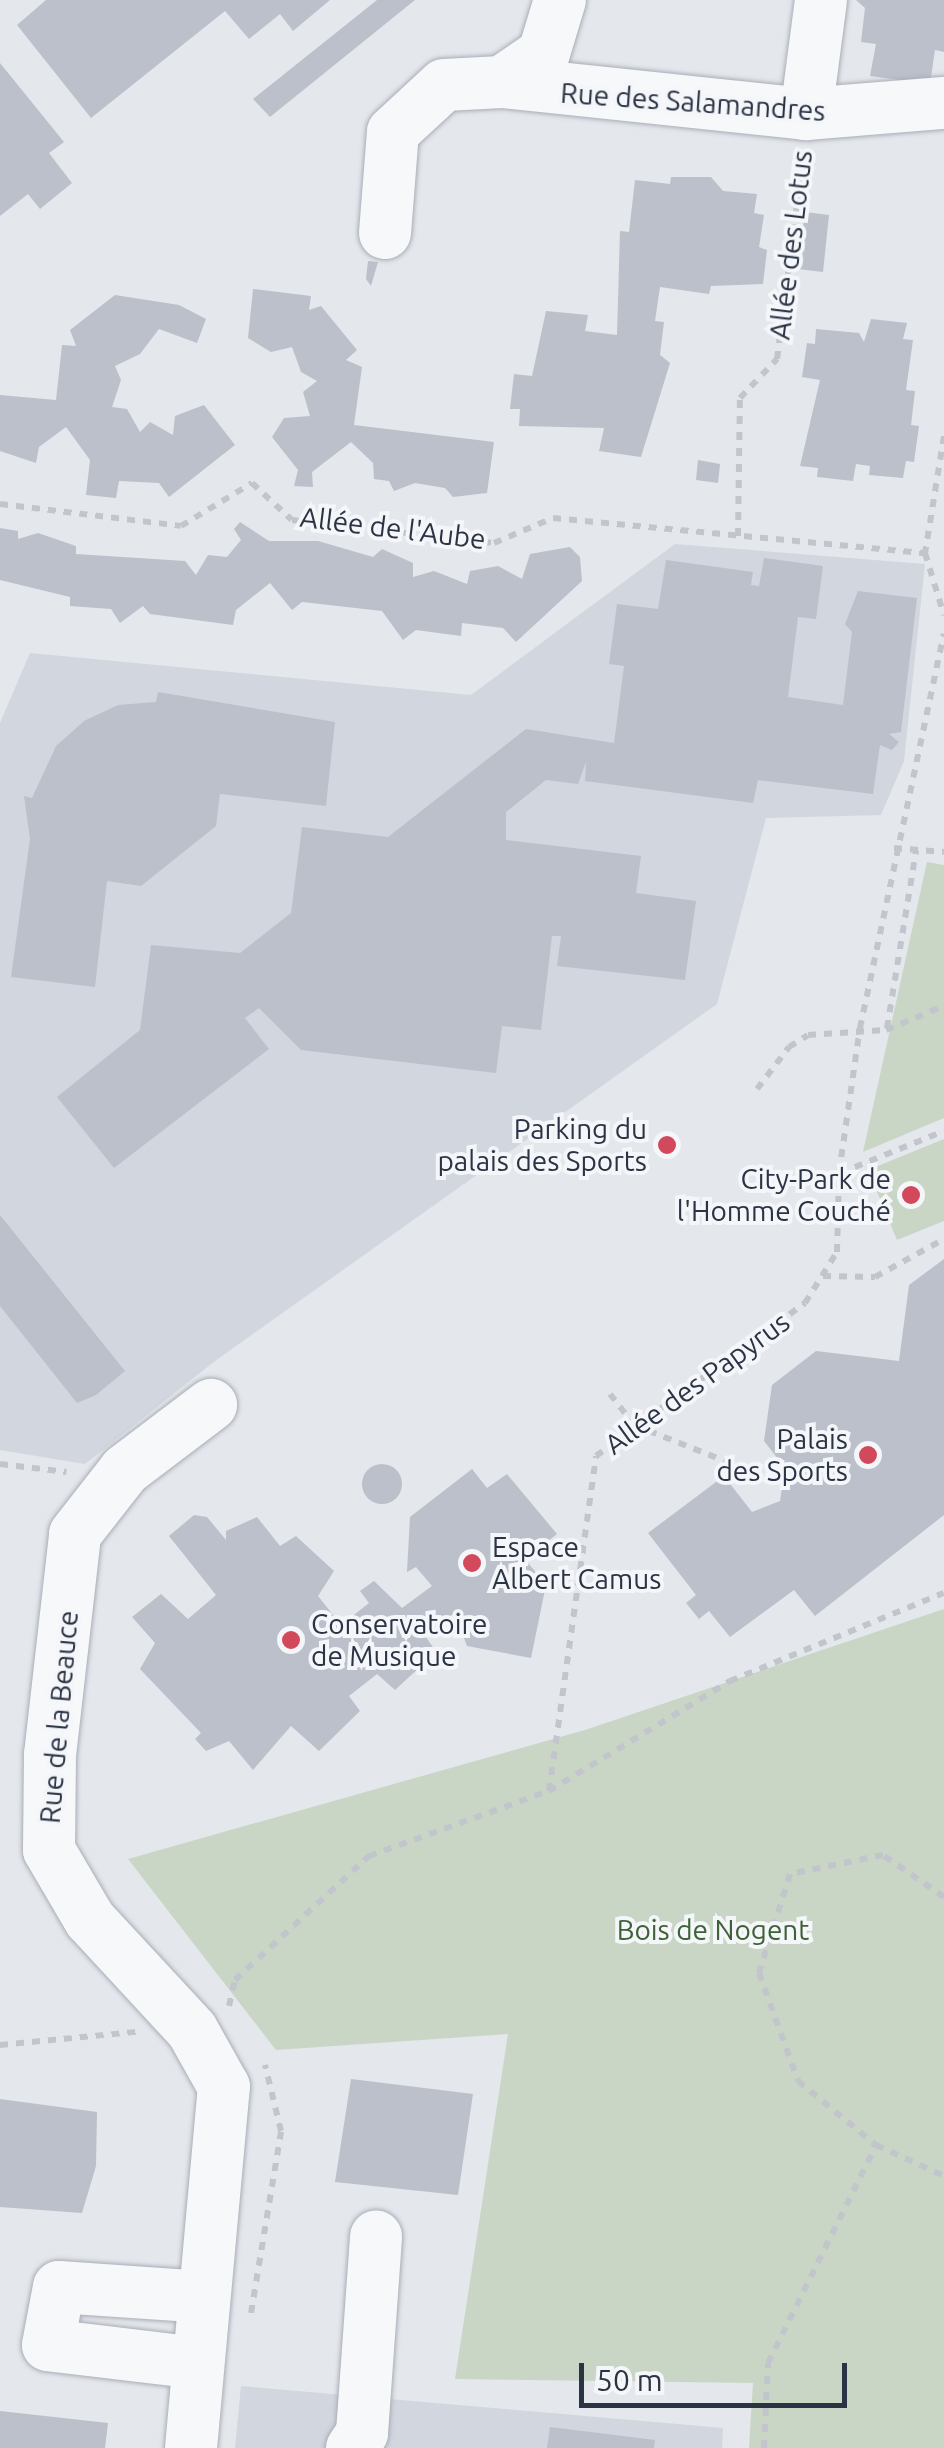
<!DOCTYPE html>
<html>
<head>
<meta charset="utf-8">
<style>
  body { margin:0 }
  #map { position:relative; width:944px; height:2448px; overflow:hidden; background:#e4e7ec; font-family:Ubuntu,sans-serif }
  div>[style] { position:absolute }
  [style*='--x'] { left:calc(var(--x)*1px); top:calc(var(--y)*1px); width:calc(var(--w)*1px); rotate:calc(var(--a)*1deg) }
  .built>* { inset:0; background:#d2d6de }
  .green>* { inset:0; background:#c9d6c5 }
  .building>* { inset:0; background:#bbc0ca }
  .round { border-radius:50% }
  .path>* { height:6px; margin-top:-3px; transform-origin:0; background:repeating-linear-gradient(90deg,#c2c5cb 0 8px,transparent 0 16px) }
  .roads { filter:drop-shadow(0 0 2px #a9aeb7) drop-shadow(0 0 2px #a9aeb7) }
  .minor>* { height:52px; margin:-26px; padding:0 26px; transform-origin:26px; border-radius:26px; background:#f7f8fa }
  .dots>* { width:28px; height:28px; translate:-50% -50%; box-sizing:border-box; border:5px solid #f4f6f9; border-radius:50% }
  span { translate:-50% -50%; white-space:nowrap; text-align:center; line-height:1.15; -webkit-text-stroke:8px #f4f6f9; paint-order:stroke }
  .street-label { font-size:28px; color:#2b3445 }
  .poi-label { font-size:28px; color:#2b3445 }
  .right { translate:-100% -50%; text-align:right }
  .left { translate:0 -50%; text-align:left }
  .park-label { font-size:28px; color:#3f6138 }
  .scale { position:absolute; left:579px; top:2363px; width:268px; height:45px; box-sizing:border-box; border:5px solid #2b3445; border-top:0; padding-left:12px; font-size:30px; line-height:35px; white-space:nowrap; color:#2b3445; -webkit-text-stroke:8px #f4f6f9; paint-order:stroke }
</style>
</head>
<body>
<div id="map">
  <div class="built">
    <i style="clip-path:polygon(675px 544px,925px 564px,904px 761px,881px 815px,766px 818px,717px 1004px,215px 1361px,85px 1464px,0 1450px,0 723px,30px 653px,471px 695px)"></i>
    <i style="clip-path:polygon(241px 2386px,723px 2428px,722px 2448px,235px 2448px)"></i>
  </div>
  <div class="green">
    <i style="clip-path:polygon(927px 862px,944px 865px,944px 1118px,863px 1152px)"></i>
    <i style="clip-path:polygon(944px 1139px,944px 1221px,897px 1240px,868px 1170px)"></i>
    <i style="clip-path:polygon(944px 1609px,944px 2448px,749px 2448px,753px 2383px,455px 2379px,508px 2034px,276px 2050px,128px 1859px,585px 1730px)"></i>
  </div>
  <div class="building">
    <i style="clip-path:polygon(46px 0,330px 0,293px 31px,280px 14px,249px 39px,225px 11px,91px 118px,17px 25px)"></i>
    <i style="clip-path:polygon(377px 0,415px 0,270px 117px,253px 99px)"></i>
    <i style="clip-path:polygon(856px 0,944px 0,944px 52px,935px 50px,930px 84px,870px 76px,876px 44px,861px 42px,865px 8px)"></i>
    <i style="clip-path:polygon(0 63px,64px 142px,49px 153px,72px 183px,40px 209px,28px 194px,0 216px)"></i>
    <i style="clip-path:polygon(671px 177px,711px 177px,723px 191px,757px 194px,754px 213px,764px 215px,759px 247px,767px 250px,763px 284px,711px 286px,709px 294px,660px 287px,655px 321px,664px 322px,660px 355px,670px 363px,641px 457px,599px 451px,604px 428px,519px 426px,520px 409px,510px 409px,514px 374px,532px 376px,546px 311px,588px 315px,585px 331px,617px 335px,620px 231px,629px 232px,635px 180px,670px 184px)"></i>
    <i style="clip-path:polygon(805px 212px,829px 215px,823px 272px,798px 269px)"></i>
    <i style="clip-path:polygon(368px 261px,378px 262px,371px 286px,366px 279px)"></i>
    <i style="clip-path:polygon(253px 289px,311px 296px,309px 310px,321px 306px,357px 350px,346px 360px,362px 367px,354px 425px,494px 442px,487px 493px,453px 497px,445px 488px,415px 483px,394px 491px,389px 481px,374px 479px,373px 463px,351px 442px,312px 472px,313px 487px,294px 486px,298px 470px,272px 437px,284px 418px,310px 416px,303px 392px,317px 381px,301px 372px,292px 347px,271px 352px,248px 338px)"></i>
    <i style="clip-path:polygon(115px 295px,179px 305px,206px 319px,197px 343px,159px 329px,140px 354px,115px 366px,121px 380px,112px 407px,127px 409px,140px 432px,150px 422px,173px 435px,175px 416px,204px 405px,235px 445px,169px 497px,159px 483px,119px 481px,116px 498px,86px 495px,90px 460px,66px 427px,39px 447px,36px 463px,0 451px,0 395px,56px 400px,62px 345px,76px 346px,70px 330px)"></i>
    <i style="clip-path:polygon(871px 319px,907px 323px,903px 339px,913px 340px,906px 390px,915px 391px,911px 425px,919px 426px,914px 462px,906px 461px,903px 478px,869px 475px,870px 466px,856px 464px,853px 481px,817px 477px,818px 468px,800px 466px,820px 380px,802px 377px,807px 343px,815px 344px,816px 329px,859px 333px,864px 342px)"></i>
    <i style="clip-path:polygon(698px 460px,720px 464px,718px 483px,696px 480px)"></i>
    <i style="clip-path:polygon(240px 522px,269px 541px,318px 541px,373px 557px,382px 549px,413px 563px,413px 577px,434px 571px,467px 584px,470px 571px,498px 566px,522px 579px,530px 554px,570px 547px,580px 557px,582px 581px,516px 642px,503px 628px,462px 623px,461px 636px,416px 630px,403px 640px,382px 611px,302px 602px,292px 610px,270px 583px,236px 610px,233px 625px,150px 614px,143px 606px,120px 623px,111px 609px,70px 606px,70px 597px,0 580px,0 528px,18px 531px,18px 539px,38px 533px,76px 546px,76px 554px,185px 561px,196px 575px,208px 555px,227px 557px,241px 540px,234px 529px)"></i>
    <i style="clip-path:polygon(764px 558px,823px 566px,816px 619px,798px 617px,788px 697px,843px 705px,852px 632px,845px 624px,858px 591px,917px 598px,901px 732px,889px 734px,899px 742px,892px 750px,880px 745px,873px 794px,758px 780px,753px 803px,585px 781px,586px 762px,578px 784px,546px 780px,506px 812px,506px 840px,641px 856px,636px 893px,696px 901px,685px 980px,557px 966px,561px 936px,552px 936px,541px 1030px,502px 1026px,496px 1073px,301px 1050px,259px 1008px,245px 1018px,269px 1049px,114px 1168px,57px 1097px,140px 1030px,151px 945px,240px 953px,291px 913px,302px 827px,388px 837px,526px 729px,614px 743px,624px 666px,609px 664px,617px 604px,658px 609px,666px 560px,753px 572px,751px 585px,759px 586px)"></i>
    <i style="clip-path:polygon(158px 692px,335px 722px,326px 806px,220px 794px,216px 826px,141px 886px,107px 881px,95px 987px,11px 977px,30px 839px,24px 796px,32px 798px,56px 746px,84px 721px,118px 705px,156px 702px)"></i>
    <i style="clip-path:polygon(0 1215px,125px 1371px,96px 1395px,77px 1403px,0 1306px)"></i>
    <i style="clip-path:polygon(944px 1259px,944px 1515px,815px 1616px,794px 1590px,730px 1637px,709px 1611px,699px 1619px,686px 1603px,696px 1595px,648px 1533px,724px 1476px,752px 1512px,780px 1501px,785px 1468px,764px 1441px,772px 1385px,816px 1351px,899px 1361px,909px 1285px)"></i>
    <i class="round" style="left:362px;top:1464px;width:40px;height:40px"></i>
    <i style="clip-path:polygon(472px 1469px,487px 1488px,507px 1474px,557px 1534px,525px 1559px,546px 1585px,531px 1658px,467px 1646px,454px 1613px,426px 1637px,443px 1662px,434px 1654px,395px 1690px,377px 1674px,349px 1696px,360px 1711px,319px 1751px,291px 1726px,253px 1770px,229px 1741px,206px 1751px,195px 1739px,201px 1733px,140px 1669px,155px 1643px,132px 1617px,161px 1594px,188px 1619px,216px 1595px,169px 1536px,194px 1515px,207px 1517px,226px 1540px,226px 1531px,257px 1517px,280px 1546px,296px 1536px,334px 1571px,318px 1596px,341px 1625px,369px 1603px,360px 1591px,374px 1581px,402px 1608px,432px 1586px,416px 1567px,407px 1572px,410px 1517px)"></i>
    <i style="clip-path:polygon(351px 2079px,473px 2094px,458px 2195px,335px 2182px)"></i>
    <i style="clip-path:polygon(0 2099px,97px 2112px,96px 2166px,82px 2213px,0 2207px)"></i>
    <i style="clip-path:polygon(0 2411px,108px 2423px,105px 2448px,0 2448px)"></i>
    <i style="clip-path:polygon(550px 2427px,655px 2440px,654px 2448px,547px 2448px)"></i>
  </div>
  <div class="path">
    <i style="--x:944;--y:436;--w:119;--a:99.2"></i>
    <i style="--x:925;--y:553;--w:65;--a:73"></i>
    <i style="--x:0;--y:504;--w:182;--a:6.9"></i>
    <i style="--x:181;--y:526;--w:83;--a:-31.2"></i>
    <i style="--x:252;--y:483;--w:54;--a:42.8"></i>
    <i style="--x:292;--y:520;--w:203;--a:6.5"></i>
    <i style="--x:494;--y:543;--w:64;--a:-23"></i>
    <i style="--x:553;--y:518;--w:374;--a:5.4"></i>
    <i style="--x:738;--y:536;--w:138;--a:-89.2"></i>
    <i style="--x:740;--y:398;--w:54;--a:-46.5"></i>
    <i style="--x:777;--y:359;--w:206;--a:-82.7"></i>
    <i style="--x:894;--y:848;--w:50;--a:4.6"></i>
    <i style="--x:887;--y:1028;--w:180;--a:-80.7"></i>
    <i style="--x:757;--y:1089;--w:53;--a:-52.7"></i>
    <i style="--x:789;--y:1047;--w:22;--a:-32"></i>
    <i style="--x:808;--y:1035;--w:78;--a:-3.7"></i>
    <i style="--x:886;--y:1030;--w:63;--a:-22.5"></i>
    <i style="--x:840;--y:1173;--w:112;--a:-22"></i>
    <i style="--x:823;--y:1276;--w:52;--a:1.1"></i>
    <i style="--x:875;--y:1277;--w:79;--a:-28.8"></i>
    <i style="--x:610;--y:1394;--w:39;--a:52"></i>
    <i style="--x:634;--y:1425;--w:160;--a:21.6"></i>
    <i style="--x:0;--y:1464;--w:67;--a:6.8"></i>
    <i style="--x:549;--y:1791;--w:338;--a:-82"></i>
    <i style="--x:596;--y:1456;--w:259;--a:-36.2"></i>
    <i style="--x:805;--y:1303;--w:60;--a:-57.9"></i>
    <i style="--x:837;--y:1252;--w:79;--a:-88.5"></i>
    <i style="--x:839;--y:1173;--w:147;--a:-81.8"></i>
    <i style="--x:860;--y:1028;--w:403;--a:-78"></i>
    <i style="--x:944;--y:1897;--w:74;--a:-145.5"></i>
    <i style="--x:883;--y:1855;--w:95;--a:168.5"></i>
    <i style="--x:790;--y:1874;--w:104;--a:107.4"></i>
    <i style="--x:759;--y:1973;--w:115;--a:70.1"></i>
    <i style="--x:798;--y:2081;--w:101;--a:39.4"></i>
    <i style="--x:876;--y:2145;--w:75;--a:24.5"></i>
    <i style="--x:229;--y:2006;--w:27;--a:-77"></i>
    <i style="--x:235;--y:1980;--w:183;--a:-42.8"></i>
    <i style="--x:369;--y:1856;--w:191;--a:-19.9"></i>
    <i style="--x:549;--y:1791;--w:212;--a:-31.3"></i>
    <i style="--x:730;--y:1681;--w:231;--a:-22.4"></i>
    <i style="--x:0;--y:2045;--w:137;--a:-5.5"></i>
    <i style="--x:251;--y:2313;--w:184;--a:-80.6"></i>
    <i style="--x:281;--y:2131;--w:68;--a:-103.6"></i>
    <i style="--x:764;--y:2448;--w:85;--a:-87.3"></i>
    <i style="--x:768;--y:2363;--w:243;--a:-63.6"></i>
  </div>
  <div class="roads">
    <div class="minor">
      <i style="--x:502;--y:82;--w:51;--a:-34.6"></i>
      <i style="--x:544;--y:53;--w:55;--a:-73.2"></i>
      <i style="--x:806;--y:114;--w:115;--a:-82.5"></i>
      <i style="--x:385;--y:233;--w:101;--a:-85.5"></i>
      <i style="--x:393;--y:132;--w:69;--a:-42.7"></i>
      <i style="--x:444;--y:85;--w:58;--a:-3"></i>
      <i style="--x:502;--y:82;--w:306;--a:6"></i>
      <i style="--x:806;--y:114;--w:138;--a:-4.6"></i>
      <i style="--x:198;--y:2363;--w:151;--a:-173.2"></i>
      <i style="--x:48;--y:2345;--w:59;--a:-79.3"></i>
      <i style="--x:59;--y:2287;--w:145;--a:3.9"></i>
      <i style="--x:191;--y:2448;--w:363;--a:-84.8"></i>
      <i style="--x:224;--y:2087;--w:65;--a:-119.3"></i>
      <i style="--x:192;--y:2030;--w:150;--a:-132.8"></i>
      <i style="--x:90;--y:1920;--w:81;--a:-120.4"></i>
      <i style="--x:49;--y:1850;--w:95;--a:-89.4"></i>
      <i style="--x:50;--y:1755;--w:222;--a:-83.5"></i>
      <i style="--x:75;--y:1534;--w:81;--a:-52"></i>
      <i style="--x:125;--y:1470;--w:108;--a:-37.1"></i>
      <i style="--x:352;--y:2448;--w:18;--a:-56"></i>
      <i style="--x:362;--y:2433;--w:197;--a:-85.9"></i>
    </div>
  </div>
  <div class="dots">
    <i style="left:667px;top:1145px;background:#d1495b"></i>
    <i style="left:911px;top:1195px;background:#d1495b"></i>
    <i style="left:868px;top:1455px;background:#d1495b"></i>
    <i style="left:472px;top:1563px;background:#d1495b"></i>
    <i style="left:291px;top:1640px;background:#d1495b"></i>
  </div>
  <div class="street-label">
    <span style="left:693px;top:102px;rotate:4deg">Rue des Salamandres</span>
    <span style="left:791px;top:245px;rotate:-83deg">Allée des Lotus</span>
    <span style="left:393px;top:528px;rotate:7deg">Allée de l'Aube</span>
    <span style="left:697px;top:1383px;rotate:-36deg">Allée des Papyrus</span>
    <span style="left:59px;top:1717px;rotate:-85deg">Rue de la Beauce</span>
  </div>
  <div class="poi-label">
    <span class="right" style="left:647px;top:1145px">Parking du<br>palais des Sports</span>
    <span class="right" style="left:891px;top:1195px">City-Park de<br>l'Homme Couché</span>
    <span class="right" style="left:848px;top:1455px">Palais<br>des Sports</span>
    <span class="left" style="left:492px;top:1563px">Espace<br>Albert Camus</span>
    <span class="left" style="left:311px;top:1640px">Conservatoire<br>de Musique</span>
  </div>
  <div class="park-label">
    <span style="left:713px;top:1930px">Bois de Nogent</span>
  </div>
  <div class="scale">50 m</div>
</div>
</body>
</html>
